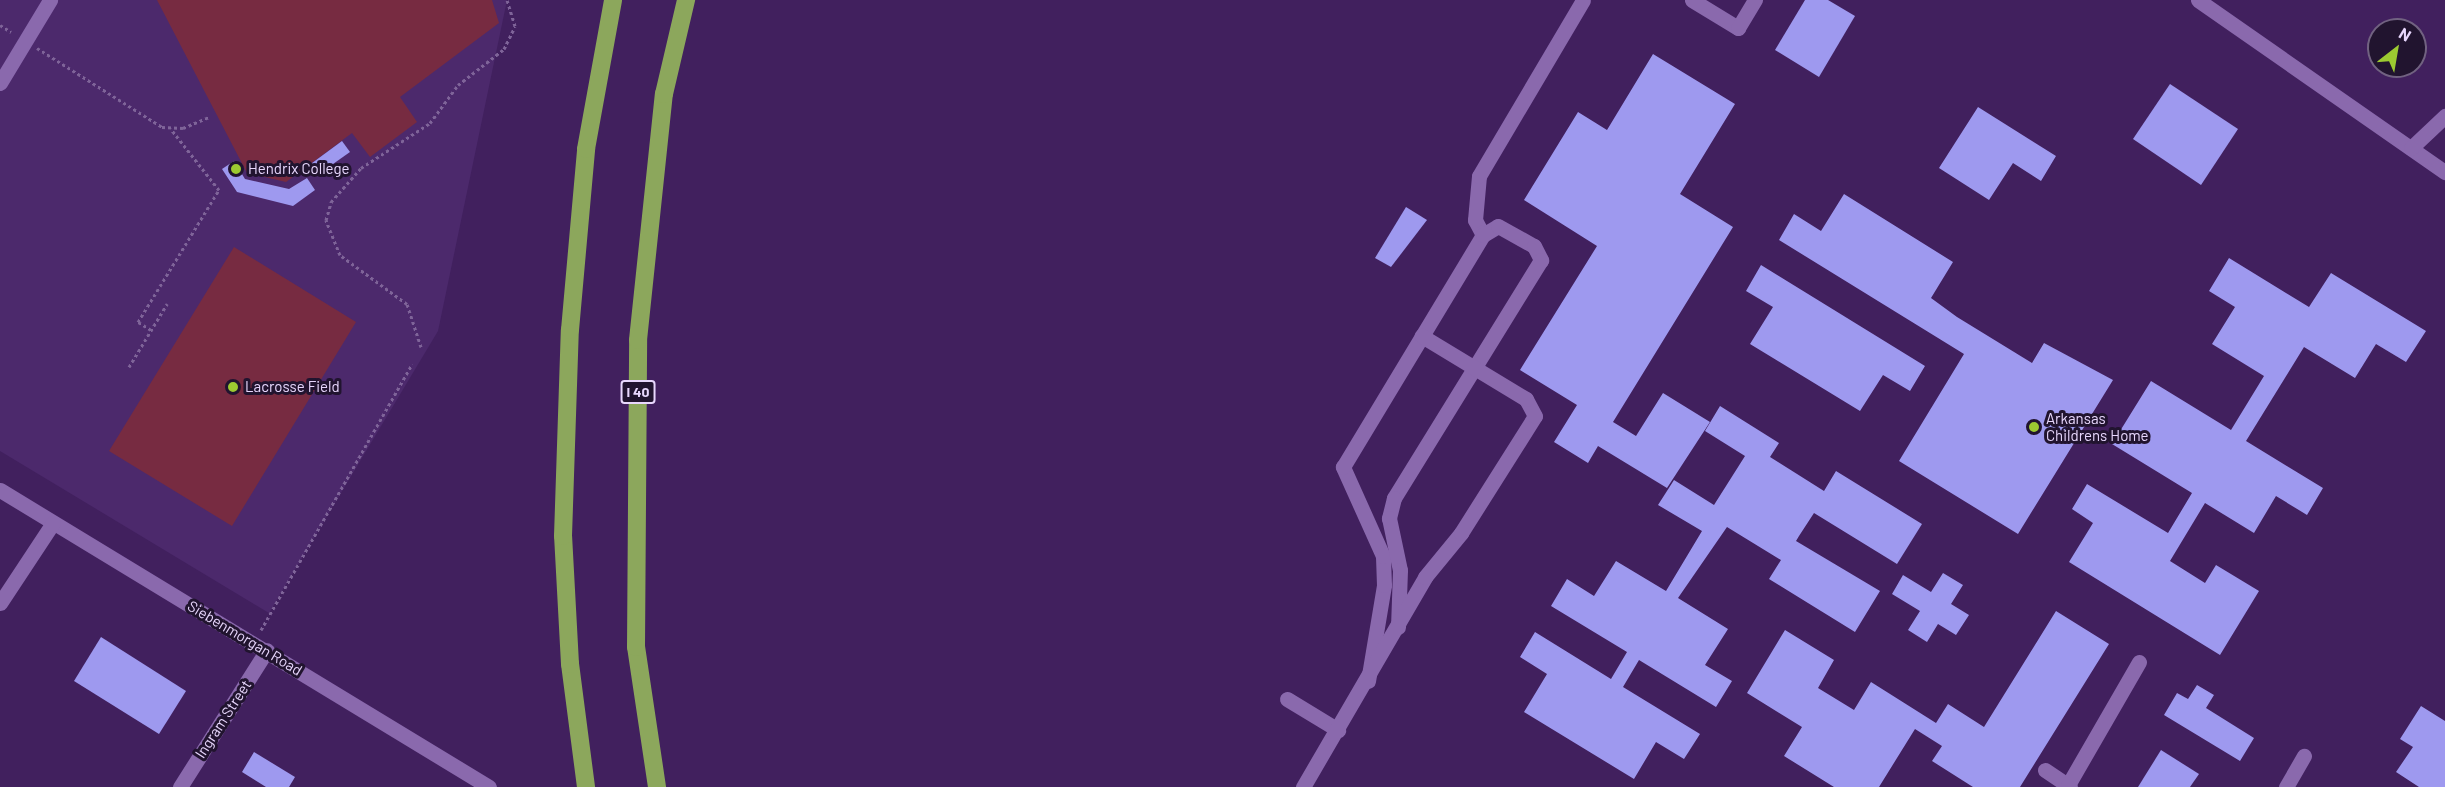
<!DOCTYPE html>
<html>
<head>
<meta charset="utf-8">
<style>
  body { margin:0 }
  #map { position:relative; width:2445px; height:787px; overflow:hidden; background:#41205e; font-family:Barlow,sans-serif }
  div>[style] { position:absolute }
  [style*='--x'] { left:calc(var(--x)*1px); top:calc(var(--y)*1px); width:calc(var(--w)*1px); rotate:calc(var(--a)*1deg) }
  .built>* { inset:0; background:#4c296c }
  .green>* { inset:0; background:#772b41 }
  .building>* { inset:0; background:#9e99ef }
  .path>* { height:3px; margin-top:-1.5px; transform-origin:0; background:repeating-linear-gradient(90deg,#7f6499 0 3px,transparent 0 6px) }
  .minor>* { height:15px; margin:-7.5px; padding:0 7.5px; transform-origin:7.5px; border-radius:7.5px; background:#8a69ad }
  .highway>* { height:18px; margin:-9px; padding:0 9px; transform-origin:9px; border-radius:9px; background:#8ca75c }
  .dots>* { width:16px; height:16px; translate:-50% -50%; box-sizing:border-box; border:3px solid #21142f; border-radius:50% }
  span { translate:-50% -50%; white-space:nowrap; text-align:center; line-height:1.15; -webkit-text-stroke:6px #21142f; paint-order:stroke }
  .shield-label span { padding:2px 4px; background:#21142f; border:2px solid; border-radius:4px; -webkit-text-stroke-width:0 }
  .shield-label { font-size:14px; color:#e8d7fd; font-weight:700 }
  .poi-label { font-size:15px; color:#e8d7fd }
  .left { translate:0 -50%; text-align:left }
  .street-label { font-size:15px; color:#e8d7fd }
  .north { position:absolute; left:2367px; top:18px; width:60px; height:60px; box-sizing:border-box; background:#21142f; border:2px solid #716281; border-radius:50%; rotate:31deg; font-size:16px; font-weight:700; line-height:24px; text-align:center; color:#e8d7fd }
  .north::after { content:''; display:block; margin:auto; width:21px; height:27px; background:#9cca31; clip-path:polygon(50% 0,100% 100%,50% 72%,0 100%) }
</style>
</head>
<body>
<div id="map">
  <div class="built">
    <i style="clip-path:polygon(0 0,507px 0,438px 331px,269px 613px,0 451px)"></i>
  </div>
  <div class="green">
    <i style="clip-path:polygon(157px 0,492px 0,499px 23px,400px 97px,417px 122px,370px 157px,352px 133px,286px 182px,247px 173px)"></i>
    <i style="clip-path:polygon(234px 247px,356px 322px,232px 526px,109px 451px)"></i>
  </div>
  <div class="building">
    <i style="clip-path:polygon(1805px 0,1828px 0,1855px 16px,1819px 77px,1775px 50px)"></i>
    <i style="clip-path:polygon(1653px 54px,1735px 104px,1680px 194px,1733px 227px,1613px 422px,1636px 436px,1663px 393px,1710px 422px,1667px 488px,1598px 446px,1588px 463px,1554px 442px,1577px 405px,1520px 370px,1597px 246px,1524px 200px,1578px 112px,1607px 130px)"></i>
    <i style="clip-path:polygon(2170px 84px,2238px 129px,2201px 185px,2133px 139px)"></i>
    <i style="clip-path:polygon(1978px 107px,2056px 156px,2041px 181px,2013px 163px,1989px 200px,1939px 168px)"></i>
    <i style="clip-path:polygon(342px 141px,350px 152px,316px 176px,308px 166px)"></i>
    <i style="clip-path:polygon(234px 161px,245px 179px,289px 189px,307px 178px,315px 190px,293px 206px,237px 192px,222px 169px)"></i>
    <i style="clip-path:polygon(1844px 194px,1953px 262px,1931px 298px,1957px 317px,2032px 363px,2044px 343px,2113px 380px,2018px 534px,1899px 461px,1964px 354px,1779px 240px,1794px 214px,1821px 231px)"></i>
    <i style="clip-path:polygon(1406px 207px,1427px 220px,1391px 267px,1375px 258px)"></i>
    <i style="clip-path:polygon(2229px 258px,2309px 307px,2331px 273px,2426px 331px,2406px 362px,2376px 344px,2355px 378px,2304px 347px,2246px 441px,2323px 488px,2307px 515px,2276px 496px,2254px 533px,2205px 503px,2170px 561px,2205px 583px,2216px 565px,2259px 591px,2220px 655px,2069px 562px,2093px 523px,2072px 509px,2087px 484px,2168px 533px,2192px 493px,2112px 444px,2151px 381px,2231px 430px,2264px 376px,2212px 344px,2235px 307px,2209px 291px)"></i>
    <i style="clip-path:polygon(1761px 265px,1925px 366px,1910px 391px,1883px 375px,1860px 411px,1750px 344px,1773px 307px,1746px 291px)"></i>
    <i style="clip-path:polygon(1720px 406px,1779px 443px,1770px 457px,1824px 491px,1836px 471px,1922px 524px,1897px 564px,1814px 513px,1799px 536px,1796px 541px,1880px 591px,1855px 632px,1769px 579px,1781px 560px,1727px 527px,1678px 598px,1728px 629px,1705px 665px,1732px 681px,1716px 707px,1639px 660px,1623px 687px,1700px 734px,1684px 759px,1656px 742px,1634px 779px,1524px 712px,1547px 674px,1520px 657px,1535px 632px,1611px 679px,1627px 652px,1551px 606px,1567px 579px,1594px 596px,1616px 561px,1666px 591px,1702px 531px,1658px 505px,1674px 480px,1714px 505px,1745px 456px,1705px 431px)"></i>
    <i style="clip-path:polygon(1943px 573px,1963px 585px,1951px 604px,1969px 615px,1956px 635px,1938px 624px,1927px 642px,1908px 630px,1920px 611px,1892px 594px,1903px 575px,1931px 592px)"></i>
    <i style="clip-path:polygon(2056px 611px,2109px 644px,2020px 787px,1973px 787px,1932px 761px,1942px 746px,1915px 729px,1879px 787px,1834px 787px,1784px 756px,1802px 727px,1747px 693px,1785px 630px,1834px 660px,1818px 688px,1854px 710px,1871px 682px,1936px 723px,1948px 704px,1984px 727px)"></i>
    <i style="clip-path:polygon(101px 637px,186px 691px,159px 734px,74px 681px)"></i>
    <i style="clip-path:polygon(2197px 685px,2214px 695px,2206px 708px,2254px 738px,2240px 761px,2164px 715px,2177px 693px,2188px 699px)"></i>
    <i style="clip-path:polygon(2421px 706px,2445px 721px,2445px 787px,2419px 787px,2396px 772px,2413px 747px,2400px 739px)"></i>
    <i style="clip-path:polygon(2161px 750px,2199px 774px,2190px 787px,2138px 787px)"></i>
    <i style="clip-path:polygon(254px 752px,295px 777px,289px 787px,266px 787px,242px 772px)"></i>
  </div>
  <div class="path">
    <i style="--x:0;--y:25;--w:13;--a:32"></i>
    <i style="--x:37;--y:48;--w:148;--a:32.3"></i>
    <i style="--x:162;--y:127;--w:21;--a:3"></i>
    <i style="--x:183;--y:128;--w:28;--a:-23"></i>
    <i style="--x:151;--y:330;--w:15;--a:-148"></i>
    <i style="--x:138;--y:322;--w:155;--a:-58.5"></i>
    <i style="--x:219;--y:190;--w:78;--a:-128.2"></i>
    <i style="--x:421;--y:347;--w:45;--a:-108"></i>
    <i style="--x:407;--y:304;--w:83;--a:-143.8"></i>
    <i style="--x:340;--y:255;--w:38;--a:-112"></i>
    <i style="--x:326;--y:220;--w:19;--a:-74"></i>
    <i style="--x:331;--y:202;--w:45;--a:-48.6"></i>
    <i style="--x:361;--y:168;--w:82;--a:-33.1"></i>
    <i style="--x:430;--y:123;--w:47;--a:-53.6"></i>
    <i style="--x:458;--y:85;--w:58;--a:-38"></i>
    <i style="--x:504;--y:49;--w:25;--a:-64"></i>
    <i style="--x:515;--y:26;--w:27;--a:-107"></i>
    <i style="--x:129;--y:367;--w:74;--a:-58.9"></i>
    <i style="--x:261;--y:630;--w:306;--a:-60.4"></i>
  </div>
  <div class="minor">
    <i style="--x:1692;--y:0;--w:54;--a:31.3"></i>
    <i style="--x:1738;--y:28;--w:33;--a:-59"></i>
    <i style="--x:2198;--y:0;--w:301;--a:34.9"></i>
    <i style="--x:0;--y:83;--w:97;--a:-58.9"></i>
    <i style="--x:2411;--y:148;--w:47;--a:-43.3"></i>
    <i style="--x:1483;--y:235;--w:17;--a:-118"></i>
    <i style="--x:1475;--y:220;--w:44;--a:-84.8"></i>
    <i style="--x:1479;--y:176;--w:204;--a:-59.4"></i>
    <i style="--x:0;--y:490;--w:572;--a:31.27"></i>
    <i style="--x:0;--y:603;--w:96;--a:-56.5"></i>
    <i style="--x:1368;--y:681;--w:97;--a:-80.5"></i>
    <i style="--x:1384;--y:585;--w:29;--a:-92"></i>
    <i style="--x:1383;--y:556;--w:98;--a:-114.2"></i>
    <i style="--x:1343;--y:467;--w:271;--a:-58.9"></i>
    <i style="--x:1483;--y:235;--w:17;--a:-31"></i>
    <i style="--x:1498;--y:226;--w:41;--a:29.1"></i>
    <i style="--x:1534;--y:246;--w:16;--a:63"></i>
    <i style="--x:1541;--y:260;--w:280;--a:121.7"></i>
    <i style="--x:1394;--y:498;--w:21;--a:104"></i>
    <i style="--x:1389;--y:518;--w:53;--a:78.1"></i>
    <i style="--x:1400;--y:570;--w:57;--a:92"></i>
    <i style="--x:1287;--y:699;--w:60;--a:31.3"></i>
    <i style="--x:2045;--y:770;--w:30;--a:34"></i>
    <i style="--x:2068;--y:785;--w:142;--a:-60"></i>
    <i style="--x:180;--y:787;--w:162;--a:-57.6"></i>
    <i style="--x:1303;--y:787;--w:243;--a:-59.8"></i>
    <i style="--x:1425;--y:577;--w:57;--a:-50.7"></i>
    <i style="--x:1461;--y:533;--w:138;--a:-57.7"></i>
    <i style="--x:1535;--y:416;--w:19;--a:-118"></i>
    <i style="--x:1526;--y:399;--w:122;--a:-148.8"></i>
    <i style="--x:2286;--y:787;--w:36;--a:-60"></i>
  </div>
  <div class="highway">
    <i style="--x:586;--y:787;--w:124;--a:-97.4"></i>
    <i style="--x:570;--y:664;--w:128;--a:-93.1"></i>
    <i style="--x:563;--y:536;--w:206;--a:-88.1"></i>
    <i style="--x:570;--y:330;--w:182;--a:-84.9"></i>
    <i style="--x:586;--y:149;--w:151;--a:-79.7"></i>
    <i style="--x:657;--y:787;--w:142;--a:-98.5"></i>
    <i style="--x:636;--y:647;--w:307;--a:-89.6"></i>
    <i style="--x:638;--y:340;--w:247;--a:-84"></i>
    <i style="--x:664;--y:94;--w:97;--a:-76.8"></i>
  </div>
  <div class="dots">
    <i style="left:236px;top:169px;background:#9cca31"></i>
    <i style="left:233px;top:387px;background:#9cca31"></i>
    <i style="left:2034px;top:427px;background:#9cca31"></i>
  </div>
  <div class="shield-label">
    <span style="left:638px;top:392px">I 40</span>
  </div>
  <div class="poi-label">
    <span class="left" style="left:248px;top:169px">Hendrix College</span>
    <span class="left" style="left:245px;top:387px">Lacrosse Field</span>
    <span class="left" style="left:2046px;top:427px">Arkansas<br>Childrens Home</span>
  </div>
  <div class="street-label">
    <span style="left:245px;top:638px;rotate:31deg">Siebenmorgan Road</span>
    <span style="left:223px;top:719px;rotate:-57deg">Ingram Street</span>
  </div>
  <div class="north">N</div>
</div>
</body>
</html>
